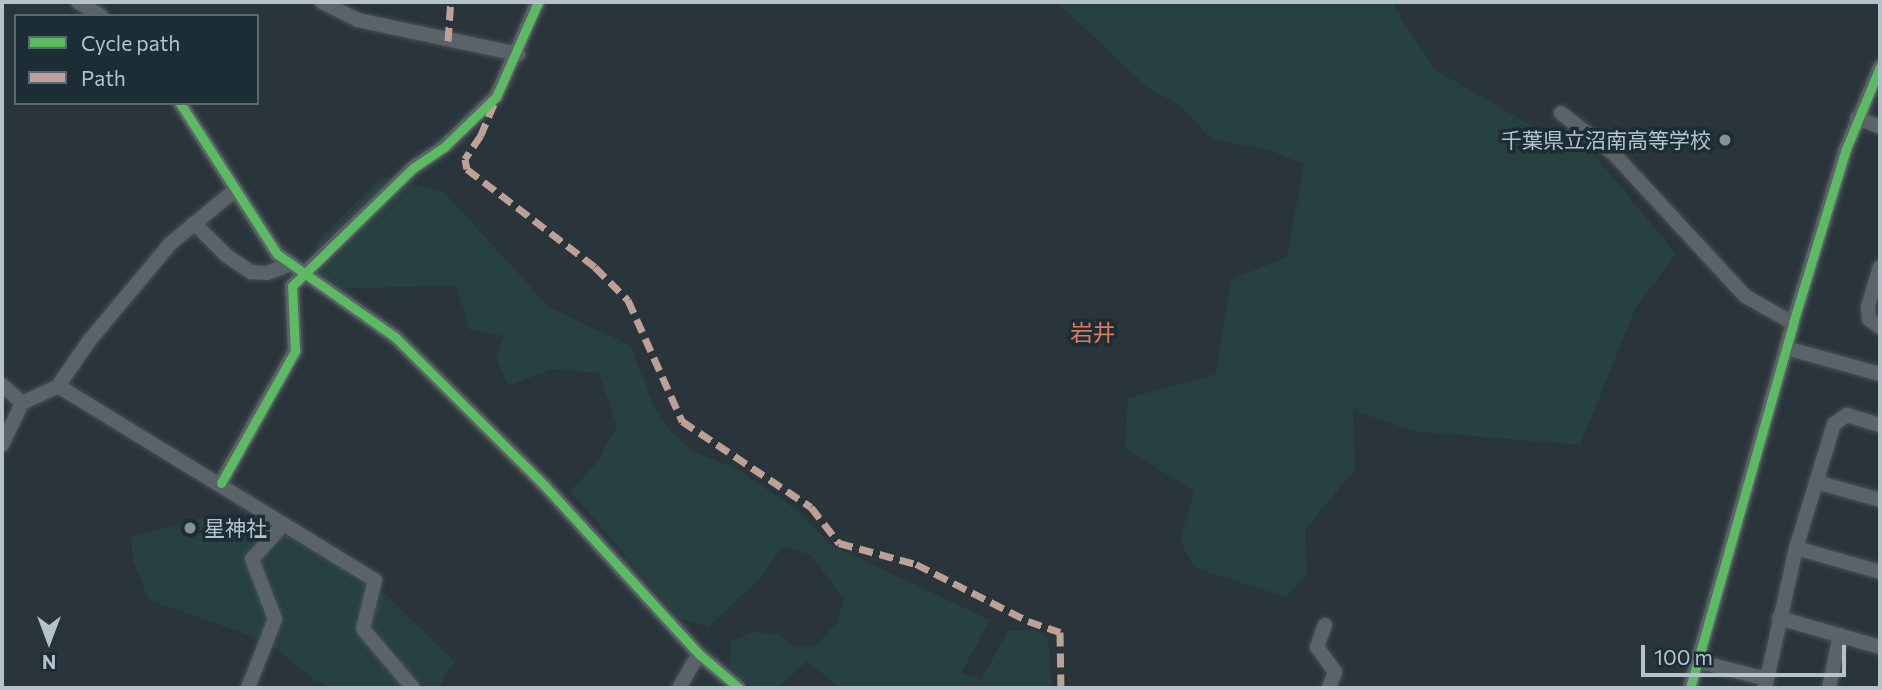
<!DOCTYPE html>
<html>
<head>
<meta charset="utf-8">
<style>
  body { margin:0 }
  #map { position:relative; width:1882px; height:690px; overflow:hidden; background:#2a353b; font-family:Commissioner,"Noto Sans JP",sans-serif }
  div>[style] { position:absolute }
  [style*='--x'] { left:calc(var(--x)*1px); top:calc(var(--y)*1px); width:calc(var(--w)*1px); rotate:calc(var(--a)*1deg) }
  .green>* { inset:0; background:#26413f }
  .roads { filter:drop-shadow(0 0 2px #485055) drop-shadow(0 0 2px #485055) }
  .minor>* { height:14px; margin:-7px; padding:0 7px; transform-origin:7px; border-radius:7px; background:#5a6368 }
  .quiet>* { height:7px; margin-top:-3.5px; transform-origin:0; background:repeating-linear-gradient(90deg,#bda197 0 14px,transparent 0 21px) }
  .cycleway>* { height:9px; margin:-4.5px; padding:0 4.5px; transform-origin:4.5px; border-radius:4.5px; background:#5cba63 }
  .dots>* { width:19px; height:19px; translate:-50% -50%; box-sizing:border-box; border:4px solid #1c2d36; border-radius:50% }
  span { translate:-50% -50%; white-space:nowrap; text-align:center; line-height:1.15; -webkit-text-stroke:7px #1c2d36; paint-order:stroke }
  .poi-label { font-size:21px; color:#b4c2cc }
  .right { translate:-100% -50%; text-align:right }
  .left { translate:0 -50%; text-align:left }
  .neighbourhood-label { font-size:23px; color:#de7a5c }
  .frame { position:absolute; inset:0; border:4px solid #b4c2cc; pointer-events:none }
  .legend { position:absolute; left:14px; top:14px; width:245px; height:91px; box-sizing:border-box; background:#1c2d36; border:2px solid #596972; margin:0; padding:9px 12px; list-style:none; font-size:21px; color:#b4c2cc }
  .legend li { display:flex; align-items:center; gap:14px; height:35px }
  .legend b { width:35px; border:2px solid #596972 }
  .north { position:absolute; left:14px; top:606px; width:70px; height:70px; -webkit-text-stroke:5px #1c2d36; paint-order:stroke; rotate:180deg; font-size:19px; font-weight:700; line-height:28px; text-align:center; color:#b4c2cc }
  .north::after { content:''; display:block; margin:auto; width:24px; height:32px; background:#b4c2cc; clip-path:polygon(50% 0,100% 100%,50% 72%,0 100%) }
  .scale { position:absolute; left:1641px; top:645px; width:205px; height:32px; box-sizing:border-box; border:4px solid #b4c2cc; border-top:0; padding-left:9px; font-size:21px; line-height:24px; white-space:nowrap; color:#b4c2cc; -webkit-text-stroke:5px #1c2d36; paint-order:stroke }
</style>
</head>
<body>
<div id="map">
  <div class="green">
    <i style="clip-path:polygon(1057px 2px,1391px 2px,1435px 70px,1534px 127px,1584px 142px,1676px 254px,1636px 307px,1580px 445px,1413px 431px,1353px 410px,1355px 469px,1305px 530px,1307px 573px,1286px 597px,1195px 568px,1180px 541px,1194px 491px,1125px 448px,1128px 398px,1216px 374px,1231px 279px,1287px 257px,1304px 164px,1269px 150px,1211px 139px,1178px 104px,1148px 88px)"></i>
    <i style="clip-path:polygon(382px 177px,443px 191px,549px 307px,631px 346px,653px 404px,667px 427px,691px 451px,735px 468px,799px 511px,829px 544px,990px 620px,961px 673px,981px 680px,1008px 631px,1032px 630px,1048px 637px,1052px 688px,840px 688px,807px 661px,778px 688px,753px 688px,729px 667px,731px 641px,754px 632px,779px 634px,795px 647px,816px 645px,837px 623px,844px 599px,811px 555px,783px 546px,760px 578px,708px 627px,679px 618px,570px 491px,596px 464px,617px 426px,599px 373px,552px 369px,508px 386px,496px 358px,504px 336px,470px 330px,456px 286px,342px 288px,312px 267px,317px 240px)"></i>
    <i style="clip-path:polygon(211px 516px,255px 521px,320px 547px,385px 594px,454px 661px,438px 688px,332px 688px,312px 678px,266px 641px,149px 600px,133px 560px,131px 537px)"></i>
  </div>
  <div class="roads">
    <div class="minor">
      <i style="--x:78;--y:2;--w:27;--a:31"></i>
      <i style="--x:322;--y:2;--w:40;--a:26.6"></i>
      <i style="--x:358;--y:20;--w:164;--a:12"></i>
      <i style="--x:180;--y:103;--w:179;--a:57.3"></i>
      <i style="--x:277;--y:254;--w:144;--a:35.1"></i>
      <i style="--x:395;--y:337;--w:210;--a:44.8"></i>
      <i style="--x:544;--y:485;--w:229;--a:47.5"></i>
      <i style="--x:699;--y:654;--w:52;--a:40.4"></i>
      <i style="--x:1561;--y:113;--w:67;--a:37.7"></i>
      <i style="--x:1614;--y:154;--w:193;--a:47.3"></i>
      <i style="--x:1745;--y:296;--w:55;--a:29.4"></i>
      <i style="--x:1857;--y:118;--w:25;--a:21"></i>
      <i style="--x:194;--y:223;--w:47;--a:45"></i>
      <i style="--x:227;--y:256;--w:29;--a:34"></i>
      <i style="--x:251;--y:272;--w:16;--a:4"></i>
      <i style="--x:267;--y:273;--w:22;--a:-21"></i>
      <i style="--x:1880;--y:267;--w:41;--a:107.1"></i>
      <i style="--x:1868;--y:306;--w:13;--a:86"></i>
      <i style="--x:1869;--y:319;--w:14;--a:36"></i>
      <i style="--x:1786;--y:348;--w:98;--a:15.5"></i>
      <i style="--x:2;--y:385;--w:27;--a:42"></i>
      <i style="--x:22;--y:403;--w:40;--a:-25"></i>
      <i style="--x:58;--y:386;--w:372;--a:31.5"></i>
      <i style="--x:375;--y:580;--w:50;--a:103.8"></i>
      <i style="--x:363;--y:629;--w:77;--a:49.7"></i>
      <i style="--x:58;--y:386;--w:55;--a:-55.4"></i>
      <i style="--x:89;--y:341;--w:126;--a:-50.1"></i>
      <i style="--x:170;--y:244;--w:85;--a:-39.7"></i>
      <i style="--x:2;--y:445;--w:47;--a:-64.5"></i>
      <i style="--x:1816;--y:482;--w:66;--a:15.7"></i>
      <i style="--x:221;--y:483;--w:151;--a:-60.7"></i>
      <i style="--x:295;--y:351;--w:65;--a:-92.6"></i>
      <i style="--x:292;--y:286;--w:169;--a:-44.3"></i>
      <i style="--x:413;--y:168;--w:37;--a:-34"></i>
      <i style="--x:444;--y:147;--w:72;--a:-43.9"></i>
      <i style="--x:496;--y:97;--w:104;--a:-66.1"></i>
      <i style="--x:1796;--y:548;--w:87;--a:15.9"></i>
      <i style="--x:1779;--y:618;--w:105;--a:16"></i>
      <i style="--x:1325;--y:625;--w:23;--a:110"></i>
      <i style="--x:1317;--y:647;--w:31;--a:54"></i>
      <i style="--x:1335;--y:672;--w:17;--a:111"></i>
      <i style="--x:1700;--y:662;--w:69;--a:14.2"></i>
      <i style="--x:248;--y:688;--w:74;--a:-68.6"></i>
      <i style="--x:275;--y:619;--w:64;--a:-111"></i>
      <i style="--x:252;--y:559;--w:47;--a:-47.6"></i>
      <i style="--x:679;--y:688;--w:39;--a:-60"></i>
      <i style="--x:1690;--y:688;--w:379;--a:-74.2"></i>
      <i style="--x:1793;--y:323;--w:182;--a:-73.1"></i>
      <i style="--x:1846;--y:149;--w:89;--a:-67.5"></i>
      <i style="--x:1765;--y:688;--w:143;--a:-77.5"></i>
      <i style="--x:1796;--y:548;--w:130;--a:-73"></i>
      <i style="--x:1834;--y:424;--w:16;--a:-35"></i>
      <i style="--x:1847;--y:415;--w:34;--a:17"></i>
      <i style="--x:1829;--y:688;--w:54;--a:-78.3"></i>
    </div>
  </div>
  <div class="quiet">
    <i style="--x:448;--y:41;--w:39;--a:-86"></i>
    <i style="--x:494;--y:104;--w:34;--a:113"></i>
    <i style="--x:481;--y:135;--w:29;--a:124"></i>
    <i style="--x:465;--y:159;--w:10;--a:79"></i>
    <i style="--x:467;--y:169;--w:161;--a:37.4"></i>
    <i style="--x:595;--y:267;--w:47;--a:45"></i>
    <i style="--x:628;--y:300;--w:133;--a:65.9"></i>
    <i style="--x:682;--y:421;--w:155;--a:33.7"></i>
    <i style="--x:811;--y:507;--w:46;--a:52.1"></i>
    <i style="--x:839;--y:543;--w:80;--a:15.3"></i>
    <i style="--x:916;--y:564;--w:126;--a:27"></i>
    <i style="--x:1028;--y:621;--w:34;--a:19"></i>
    <i style="--x:1060;--y:632;--w:56;--a:89"></i>
  </div>
  <div class="cycleway">
    <i style="--x:180;--y:103;--w:179;--a:57.3"></i>
    <i style="--x:277;--y:254;--w:144;--a:35.1"></i>
    <i style="--x:395;--y:337;--w:210;--a:44.8"></i>
    <i style="--x:544;--y:485;--w:229;--a:47.5"></i>
    <i style="--x:699;--y:654;--w:52;--a:40.4"></i>
    <i style="--x:221;--y:483;--w:151;--a:-60.7"></i>
    <i style="--x:295;--y:351;--w:65;--a:-92.6"></i>
    <i style="--x:292;--y:286;--w:169;--a:-44.3"></i>
    <i style="--x:413;--y:168;--w:37;--a:-34"></i>
    <i style="--x:444;--y:147;--w:72;--a:-43.9"></i>
    <i style="--x:496;--y:97;--w:104;--a:-66.1"></i>
    <i style="--x:1690;--y:688;--w:379;--a:-74.2"></i>
    <i style="--x:1793;--y:323;--w:182;--a:-73.1"></i>
    <i style="--x:1846;--y:149;--w:89;--a:-67.5"></i>
  </div>
  <div class="dots">
    <i style="left:1725px;top:140px;background:#849199"></i>
    <i style="left:190px;top:528px;background:#849199"></i>
  </div>
  <div class="poi-label">
    <span class="right" style="left:1711px;top:140px">千葉県立沼南高等学校</span>
    <span class="left" style="left:204px;top:528px">星神社</span>
  </div>
  <div class="neighbourhood-label">
    <span style="left:1093px;top:332px">岩井</span>
  </div>
  <div class="frame"></div>
  <ul class="legend">
  <li><b style="height:9px;background:#5cba63"></b>Cycle path</li>
  <li><b style="height:9px;background:#bda197"></b>Path</li>
  </ul>
  <div class="north">N</div>
  <div class="scale">100 m</div>
</div>
</body>
</html>
